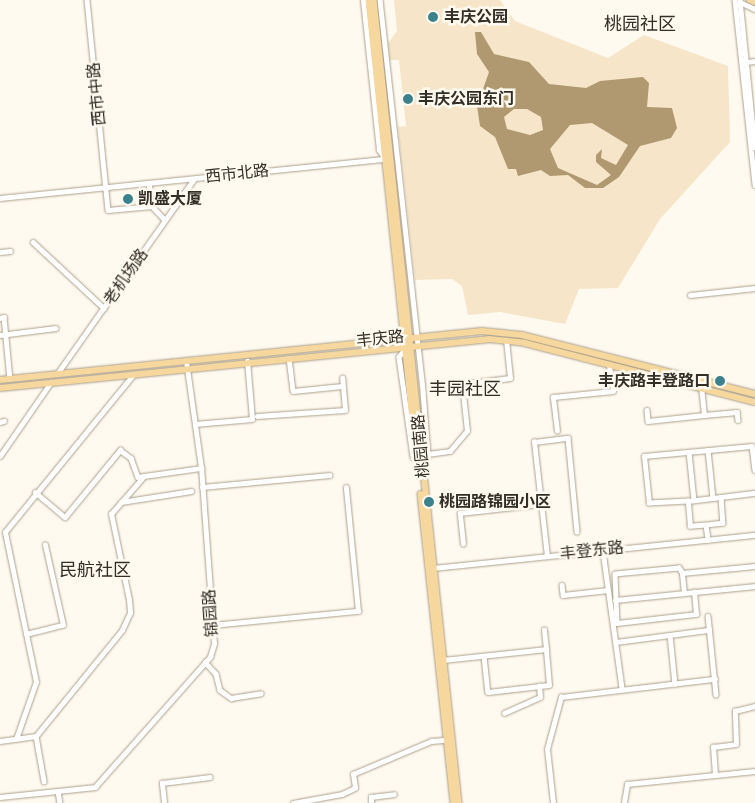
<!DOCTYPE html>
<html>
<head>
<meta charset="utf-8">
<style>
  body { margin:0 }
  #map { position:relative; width:755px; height:803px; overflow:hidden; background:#fffaf0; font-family:Cabin,"Noto Sans SC",sans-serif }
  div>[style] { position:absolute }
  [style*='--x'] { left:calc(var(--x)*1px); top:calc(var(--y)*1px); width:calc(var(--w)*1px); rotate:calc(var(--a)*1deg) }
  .green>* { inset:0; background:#f6e5c8 }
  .water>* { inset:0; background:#b09970 }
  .roads { filter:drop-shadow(0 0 1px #aca08b) drop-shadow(0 0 1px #aca08b) }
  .minor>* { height:4.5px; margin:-2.25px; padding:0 2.25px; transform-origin:2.25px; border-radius:2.25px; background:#fff }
  .major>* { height:5.5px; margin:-2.75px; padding:0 2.75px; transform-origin:2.75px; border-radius:2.75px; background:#f6d79d }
  .dots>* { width:14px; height:14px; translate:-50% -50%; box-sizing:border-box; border:2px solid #fffaf0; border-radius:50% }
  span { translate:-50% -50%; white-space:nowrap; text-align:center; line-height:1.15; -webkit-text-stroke:5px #fffaf0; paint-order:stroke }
  .poi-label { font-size:16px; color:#332f26; font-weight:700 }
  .left { translate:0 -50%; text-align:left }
  .right { translate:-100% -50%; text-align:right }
  .street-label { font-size:16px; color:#332f26 }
  .neighbourhood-label { font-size:18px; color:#332f26 }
</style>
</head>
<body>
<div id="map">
  <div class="green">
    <i style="clip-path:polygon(394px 0,500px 0,515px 21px,608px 58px,644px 35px,728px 66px,730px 142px,660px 219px,618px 288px,579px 289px,565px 324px,500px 312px,468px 315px,462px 286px,452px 279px,415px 280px,398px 127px,406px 126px,399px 60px,389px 60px,388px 43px,397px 31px)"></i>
  </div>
  <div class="water">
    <i style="clip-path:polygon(evenodd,475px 32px,481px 32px,494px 54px,529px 62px,549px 84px,586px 88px,600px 81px,643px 77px,649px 83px,647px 107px,672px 108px,677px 128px,671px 138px,640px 146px,619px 177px,603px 188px,585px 188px,568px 175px,550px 176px,541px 170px,518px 176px,516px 169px,508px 169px,495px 137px,480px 126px,477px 106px,489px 72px,477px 54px,475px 32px,514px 109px,527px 109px,541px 117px,543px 130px,530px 135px,507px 129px,504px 117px,514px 109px,475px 32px,592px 123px,628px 145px,616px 165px,601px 158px,602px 149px,596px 155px,596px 162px,611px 175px,597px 185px,558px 168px,550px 149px,570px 125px,592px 123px)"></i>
  </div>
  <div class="roads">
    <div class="minor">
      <i style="--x:87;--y:0;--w:211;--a:84.3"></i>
      <i style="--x:108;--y:210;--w:44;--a:-5.2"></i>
      <i style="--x:380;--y:0;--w:394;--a:83.7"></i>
      <i style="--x:423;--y:392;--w:62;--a:85.4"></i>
      <i style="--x:428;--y:454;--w:8;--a:135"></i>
      <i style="--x:735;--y:0;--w:186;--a:83.8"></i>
      <i style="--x:740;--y:0;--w:148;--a:84.2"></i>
      <i style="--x:740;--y:2;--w:17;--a:25"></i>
      <i style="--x:746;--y:62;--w:9;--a:-6"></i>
      <i style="--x:149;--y:183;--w:23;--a:83"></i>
      <i style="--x:152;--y:206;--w:19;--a:47"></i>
      <i style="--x:0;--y:198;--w:387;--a:-5.8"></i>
      <i style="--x:385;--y:159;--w:11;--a:-124"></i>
      <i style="--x:379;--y:150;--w:151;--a:-96.1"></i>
      <i style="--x:33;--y:242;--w:97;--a:42.9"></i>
      <i style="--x:0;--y:252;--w:10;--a:-6"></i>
      <i style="--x:690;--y:295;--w:65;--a:-6.1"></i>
      <i style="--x:0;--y:318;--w:4;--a:-14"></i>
      <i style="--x:4;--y:317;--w:62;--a:84.5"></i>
      <i style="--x:0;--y:335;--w:56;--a:-7.1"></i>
      <i style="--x:405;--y:350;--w:9;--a:131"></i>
      <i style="--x:399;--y:357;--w:101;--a:82"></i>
      <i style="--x:413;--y:457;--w:6;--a:31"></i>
      <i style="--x:289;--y:358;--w:33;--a:83"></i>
      <i style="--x:293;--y:391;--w:49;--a:-5.8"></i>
      <i style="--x:57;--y:374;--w:238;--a:-54.9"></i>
      <i style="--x:647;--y:410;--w:11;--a:85"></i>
      <i style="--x:648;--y:421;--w:56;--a:-6.1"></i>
      <i style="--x:704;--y:415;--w:27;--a:-96"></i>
      <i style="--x:704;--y:415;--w:33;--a:-5"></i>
      <i style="--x:737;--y:412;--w:8;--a:83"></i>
      <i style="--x:257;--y:416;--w:88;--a:-3.9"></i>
      <i style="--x:345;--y:410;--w:32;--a:-95"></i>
      <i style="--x:0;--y:422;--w:4;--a:-14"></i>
      <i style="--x:195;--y:424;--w:57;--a:-5"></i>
      <i style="--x:252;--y:419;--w:58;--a:-94.9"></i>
      <i style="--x:557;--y:431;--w:34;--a:-97"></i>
      <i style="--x:553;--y:397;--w:60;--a:-5.7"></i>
      <i style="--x:613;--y:391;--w:26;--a:-99"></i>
      <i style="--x:708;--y:450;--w:48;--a:84.1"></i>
      <i style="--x:689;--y:452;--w:48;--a:84.1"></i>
      <i style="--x:428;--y:454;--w:22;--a:-8"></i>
      <i style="--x:450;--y:451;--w:26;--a:-50"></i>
      <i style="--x:467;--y:431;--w:47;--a:-96.1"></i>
      <i style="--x:462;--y:384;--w:48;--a:-7.1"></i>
      <i style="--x:510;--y:378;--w:38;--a:-96"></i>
      <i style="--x:0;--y:456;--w:90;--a:-55.4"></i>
      <i style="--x:202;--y:487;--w:128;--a:-5.4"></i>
      <i style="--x:35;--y:492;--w:39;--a:40"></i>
      <i style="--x:65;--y:517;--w:87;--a:-50.6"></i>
      <i style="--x:120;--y:450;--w:14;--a:36"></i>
      <i style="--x:131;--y:458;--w:20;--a:70"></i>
      <i style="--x:138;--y:477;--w:6;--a:-9"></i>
      <i style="--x:721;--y:497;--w:34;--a:-7"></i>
      <i style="--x:688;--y:501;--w:39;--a:177"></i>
      <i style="--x:649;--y:503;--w:47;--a:-96.1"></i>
      <i style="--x:644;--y:456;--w:108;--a:-5.3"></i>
      <i style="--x:752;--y:446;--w:24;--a:83"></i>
      <i style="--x:121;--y:502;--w:71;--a:-8.9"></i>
      <i style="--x:706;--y:525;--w:16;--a:176"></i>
      <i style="--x:690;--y:526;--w:25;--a:-95"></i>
      <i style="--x:688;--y:501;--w:33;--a:-7"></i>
      <i style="--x:721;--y:497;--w:26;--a:86"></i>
      <i style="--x:723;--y:523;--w:17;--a:173"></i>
      <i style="--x:706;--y:525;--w:15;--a:82"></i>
      <i style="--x:463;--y:544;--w:31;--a:-96"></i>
      <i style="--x:460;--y:513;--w:81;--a:-6.3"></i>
      <i style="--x:603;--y:551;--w:138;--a:82.1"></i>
      <i style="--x:547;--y:556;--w:115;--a:-96.5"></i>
      <i style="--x:534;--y:442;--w:34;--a:-7"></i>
      <i style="--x:568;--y:438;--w:94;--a:84.5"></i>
      <i style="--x:433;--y:568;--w:324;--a:-5.9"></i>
      <i style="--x:682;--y:573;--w:6;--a:-121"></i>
      <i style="--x:679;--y:568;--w:64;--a:174.6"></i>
      <i style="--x:615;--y:574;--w:49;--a:87.7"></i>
      <i style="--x:617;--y:623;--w:80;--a:-6.5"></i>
      <i style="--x:696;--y:614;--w:22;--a:-95"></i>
      <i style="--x:562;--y:585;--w:10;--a:84"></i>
      <i style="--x:563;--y:595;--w:45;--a:-6.3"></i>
      <i style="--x:684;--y:593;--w:20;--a:-96"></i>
      <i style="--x:682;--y:573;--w:73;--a:-5.5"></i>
      <i style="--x:615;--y:600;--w:141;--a:-5.7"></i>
      <i style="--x:708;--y:616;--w:79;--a:84.2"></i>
      <i style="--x:212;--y:625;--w:147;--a:-5.5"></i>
      <i style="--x:358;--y:611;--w:124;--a:-95.6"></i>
      <i style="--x:26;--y:634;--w:38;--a:-14"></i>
      <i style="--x:63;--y:625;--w:82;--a:-102.7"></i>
      <i style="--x:670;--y:635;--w:49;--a:84.2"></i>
      <i style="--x:616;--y:642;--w:94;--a:-7.4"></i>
      <i style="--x:484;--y:656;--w:36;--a:84"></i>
      <i style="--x:488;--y:692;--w:61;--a:-6.5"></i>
      <i style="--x:549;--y:685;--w:36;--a:-95"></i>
      <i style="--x:443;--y:660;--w:104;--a:-6.1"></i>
      <i style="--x:546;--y:649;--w:19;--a:-96"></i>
      <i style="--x:205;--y:662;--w:16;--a:47"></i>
      <i style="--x:216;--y:674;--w:16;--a:76"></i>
      <i style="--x:220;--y:690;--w:14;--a:36"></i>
      <i style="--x:231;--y:698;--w:30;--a:-9"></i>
      <i style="--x:504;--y:713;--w:39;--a:-24"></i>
      <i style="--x:540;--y:697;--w:11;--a:-95"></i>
      <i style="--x:36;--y:736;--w:46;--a:79.9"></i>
      <i style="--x:16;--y:739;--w:60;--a:-70.7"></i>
      <i style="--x:36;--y:682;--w:153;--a:-101.7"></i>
      <i style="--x:5;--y:532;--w:204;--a:-50.8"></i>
      <i style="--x:0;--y:741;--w:36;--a:-8"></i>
      <i style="--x:36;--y:736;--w:136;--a:-50.9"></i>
      <i style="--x:122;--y:630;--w:19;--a:-65"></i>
      <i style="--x:130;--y:613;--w:13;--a:-94"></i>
      <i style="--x:129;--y:600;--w:88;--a:-101.8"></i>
      <i style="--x:111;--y:514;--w:50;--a:-49"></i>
      <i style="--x:144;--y:476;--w:58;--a:-8"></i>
      <i style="--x:715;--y:775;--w:40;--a:-5.7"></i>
      <i style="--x:58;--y:791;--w:12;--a:81"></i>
      <i style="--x:0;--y:797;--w:96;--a:-6"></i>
      <i style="--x:95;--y:787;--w:174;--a:-48.5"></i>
      <i style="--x:210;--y:657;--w:14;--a:-73"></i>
      <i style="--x:214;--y:644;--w:176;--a:-94.2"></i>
      <i style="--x:201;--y:468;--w:108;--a:-98"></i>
      <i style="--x:164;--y:803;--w:20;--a:-96"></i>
      <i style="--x:162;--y:783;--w:48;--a:-7.1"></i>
      <i style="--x:293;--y:803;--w:50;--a:-10.4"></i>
      <i style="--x:342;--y:794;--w:14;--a:-25"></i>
      <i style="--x:355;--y:788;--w:14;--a:-98"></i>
      <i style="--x:353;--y:774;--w:85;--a:-22.9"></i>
      <i style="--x:431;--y:741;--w:16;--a:-4"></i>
      <i style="--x:371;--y:803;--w:6;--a:-90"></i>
      <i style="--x:371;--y:797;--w:23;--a:-7"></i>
      <i style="--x:553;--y:803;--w:54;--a:-96.3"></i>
      <i style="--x:547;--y:749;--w:54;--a:-74.9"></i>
      <i style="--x:561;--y:697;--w:155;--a:-6.7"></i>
      <i style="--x:624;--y:803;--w:19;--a:-81"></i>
      <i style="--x:627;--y:784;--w:88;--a:-5.8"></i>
      <i style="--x:715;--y:775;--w:28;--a:-94"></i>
      <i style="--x:713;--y:747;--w:23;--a:-7"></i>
      <i style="--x:736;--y:744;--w:33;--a:-92"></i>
      <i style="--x:735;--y:711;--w:21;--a:-14"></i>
    </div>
    <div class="major">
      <i style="--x:369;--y:0;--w:468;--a:84"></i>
      <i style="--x:374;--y:0;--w:807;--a:83.96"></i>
      <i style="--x:750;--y:0;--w:5;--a:22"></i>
      <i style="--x:0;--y:380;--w:484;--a:-5.8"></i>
      <i style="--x:482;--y:331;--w:40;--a:5.7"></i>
      <i style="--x:522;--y:335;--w:240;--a:14.2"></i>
      <i style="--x:0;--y:388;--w:491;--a:-5.7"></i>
      <i style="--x:489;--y:339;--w:36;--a:6"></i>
      <i style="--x:525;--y:343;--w:237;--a:14.4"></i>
      <i style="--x:421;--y:494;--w:311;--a:83.9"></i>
    </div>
  </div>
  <div class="dots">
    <i style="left:433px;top:17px;background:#3c828d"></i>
    <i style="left:408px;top:99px;background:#3c828d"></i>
    <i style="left:128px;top:199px;background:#3c828d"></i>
    <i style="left:720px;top:381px;background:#3c828d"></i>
    <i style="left:429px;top:502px;background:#3c828d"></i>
  </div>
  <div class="poi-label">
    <span class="left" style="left:444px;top:17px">丰庆公园</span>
    <span class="left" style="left:418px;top:99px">丰庆公园东门</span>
    <span class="left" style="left:138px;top:199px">凯盛大厦</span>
    <span class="right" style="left:710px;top:381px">丰庆路丰登路口</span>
    <span class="left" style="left:439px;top:502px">桃园路锦园小区</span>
  </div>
  <div class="street-label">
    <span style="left:97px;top:94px;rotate:-96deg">西市中路</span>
    <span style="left:237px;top:174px;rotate:-6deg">西市北路</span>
    <span style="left:126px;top:277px;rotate:-55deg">老机场路</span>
    <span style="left:380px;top:339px;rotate:-6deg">丰庆路</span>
    <span style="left:421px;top:446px;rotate:-95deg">桃园南路</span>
    <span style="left:592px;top:551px;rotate:-6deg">丰登东路</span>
    <span style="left:211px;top:613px;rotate:-94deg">锦园路</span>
  </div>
  <div class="neighbourhood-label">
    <span style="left:640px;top:24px">桃园社区</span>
    <span style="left:465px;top:389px">丰园社区</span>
    <span style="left:95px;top:570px">民航社区</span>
  </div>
</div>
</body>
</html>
